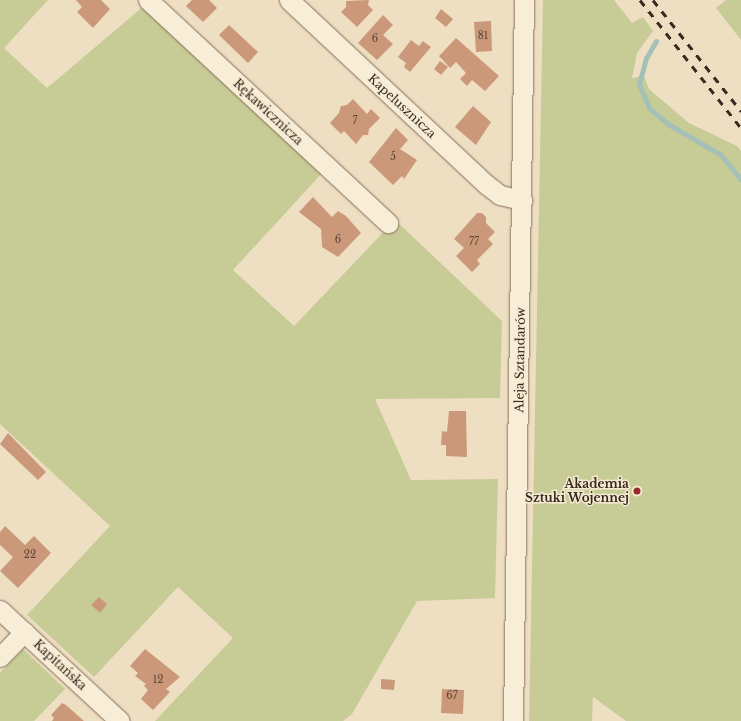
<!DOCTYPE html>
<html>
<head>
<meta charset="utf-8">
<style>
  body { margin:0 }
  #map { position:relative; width:741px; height:721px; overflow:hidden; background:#eedfc3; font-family:"Libre Baskerville",serif }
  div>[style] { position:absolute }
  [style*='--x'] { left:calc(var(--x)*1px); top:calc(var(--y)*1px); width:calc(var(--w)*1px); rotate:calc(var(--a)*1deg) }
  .green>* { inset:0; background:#c7cc97 }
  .stream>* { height:5px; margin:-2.5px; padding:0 2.5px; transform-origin:2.5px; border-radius:2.5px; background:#a5c0b7 }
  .building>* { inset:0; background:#cb9879 }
  .roads { filter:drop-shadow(0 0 1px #87705a) drop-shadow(0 0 1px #87705a) }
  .minor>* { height:19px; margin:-9.5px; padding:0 9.5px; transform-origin:9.5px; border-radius:9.5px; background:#f8edd6 }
  .rail>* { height:3px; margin-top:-1.5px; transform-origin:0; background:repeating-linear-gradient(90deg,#37291e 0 7px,transparent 0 14px) }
  .dots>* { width:11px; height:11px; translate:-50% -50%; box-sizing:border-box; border:2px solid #f5ead2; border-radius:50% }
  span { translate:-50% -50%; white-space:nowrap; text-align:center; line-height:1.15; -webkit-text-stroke:3px #f5ead2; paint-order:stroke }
  .number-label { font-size:10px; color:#5c4535 }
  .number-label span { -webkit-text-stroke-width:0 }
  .street-label { font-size:12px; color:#37291e }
  .poi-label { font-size:12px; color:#37291e; font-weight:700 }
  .right { translate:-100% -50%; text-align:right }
</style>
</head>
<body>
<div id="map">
  <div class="green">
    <i style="clip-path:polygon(0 0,48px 0,4px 48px,47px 88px,145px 5px,323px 172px,233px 270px,294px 326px,395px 220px,502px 321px,500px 398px,375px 399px,411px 480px,498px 479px,495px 598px,417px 601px,352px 714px,343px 721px,155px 721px,233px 638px,178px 587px,94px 677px,27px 615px,110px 526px,0 424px)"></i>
    <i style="clip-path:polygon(543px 0,614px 0,632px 23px,643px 17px,653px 31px,637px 53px,632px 78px,644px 76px,649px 89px,689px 123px,737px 146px,741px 151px,741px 721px,626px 721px,593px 697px,592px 721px,529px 721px)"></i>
    <i style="clip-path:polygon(726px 0,741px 0,741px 40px,716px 8px)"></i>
    <i style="clip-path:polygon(23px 649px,65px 689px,34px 721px,0 721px,0 673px)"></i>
  </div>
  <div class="stream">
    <i style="--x:656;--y:41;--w:20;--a:120"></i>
    <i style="--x:646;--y:58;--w:27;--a:105"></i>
    <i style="--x:639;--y:84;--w:26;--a:67"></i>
    <i style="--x:649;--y:108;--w:25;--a:40"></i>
    <i style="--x:668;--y:124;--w:61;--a:30.3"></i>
    <i style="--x:721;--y:155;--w:32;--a:51"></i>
  </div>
  <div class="building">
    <i style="clip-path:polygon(76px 0,101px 0,110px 9px,93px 28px,77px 12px,82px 7px)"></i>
    <i style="clip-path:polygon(192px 0,209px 0,217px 8px,203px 22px,186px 6px)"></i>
    <i style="clip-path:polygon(369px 0,368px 5px,373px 10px,357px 27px,341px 12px,346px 7px,346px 1px)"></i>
    <i style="clip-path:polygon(441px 9px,453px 19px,446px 27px,435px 18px)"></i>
    <i style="clip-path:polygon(383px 15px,393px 25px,383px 35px,393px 44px,377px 60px,358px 43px)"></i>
    <i style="clip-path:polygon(491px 21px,492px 51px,476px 52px,474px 22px)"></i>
    <i style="clip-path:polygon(229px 25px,258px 52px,248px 63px,219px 35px)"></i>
    <i style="clip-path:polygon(456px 38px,499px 76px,485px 91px,472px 80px,467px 86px,460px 79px,466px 73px,456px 62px,450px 68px,439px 56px)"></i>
    <i style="clip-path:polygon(411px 40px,419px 46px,423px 41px,431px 47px,410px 72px,404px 67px,406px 63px,398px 57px)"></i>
    <i style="clip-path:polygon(440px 61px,448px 67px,441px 75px,434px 69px)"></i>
    <i style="clip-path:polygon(353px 99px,367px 114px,371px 109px,380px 118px,369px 129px,368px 135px,363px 135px,356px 144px,344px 131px,341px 134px,330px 123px,339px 113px,341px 106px,347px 105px)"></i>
    <i style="clip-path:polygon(473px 106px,491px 122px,476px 145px,455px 127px)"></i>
    <i style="clip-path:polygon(396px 128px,408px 140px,400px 149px,417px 160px,404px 179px,402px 176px,393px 185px,369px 162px)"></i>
    <i style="clip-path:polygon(313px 197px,332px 217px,338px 211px,346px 216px,361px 233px,338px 257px,322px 247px,321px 229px,299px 212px)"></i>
    <i style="clip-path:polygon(477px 213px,482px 213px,486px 217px,486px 223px,495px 232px,488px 239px,493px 244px,477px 260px,480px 264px,472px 272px,456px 256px,464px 248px,454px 239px)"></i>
    <i style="clip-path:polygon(449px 411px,466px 411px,467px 457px,446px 456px,446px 445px,441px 445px,442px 431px,447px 432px)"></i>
    <i style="clip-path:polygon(8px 433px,46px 472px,38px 480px,0 444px)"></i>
    <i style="clip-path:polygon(5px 526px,25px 545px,34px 536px,51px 553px,18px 588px,0 571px,13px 557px,0 545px,0 532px)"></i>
    <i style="clip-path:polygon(99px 597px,107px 604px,100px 613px,91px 605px)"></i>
    <i style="clip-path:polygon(145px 649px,180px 677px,166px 689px,170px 692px,153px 710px,141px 699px,148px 690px,144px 686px,146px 684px,135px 676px,138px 673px,130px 666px)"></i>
    <i style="clip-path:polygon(381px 679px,395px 680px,394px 690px,381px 689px)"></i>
    <i style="clip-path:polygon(442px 689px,464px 690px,463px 714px,441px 713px)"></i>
    <i style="clip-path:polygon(62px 703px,66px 705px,84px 721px,52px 721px,54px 718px,51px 715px)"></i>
  </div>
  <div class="roads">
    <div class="minor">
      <i style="--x:148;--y:0;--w:328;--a:42.9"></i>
      <i style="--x:289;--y:0;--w:271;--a:43.1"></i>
      <i style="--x:487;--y:185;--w:16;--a:38"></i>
      <i style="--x:500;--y:195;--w:23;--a:13"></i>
      <i style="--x:0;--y:610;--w:163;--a:42.8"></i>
      <i style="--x:0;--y:657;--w:35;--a:-46"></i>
      <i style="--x:513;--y:721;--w:721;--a:-89.13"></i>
    </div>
  </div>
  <div class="rail">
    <i style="--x:640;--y:0;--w:163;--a:51.7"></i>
    <i style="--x:653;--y:0;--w:142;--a:51.6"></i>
  </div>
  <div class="dots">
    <i style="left:637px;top:491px;background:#962a2f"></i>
  </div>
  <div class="number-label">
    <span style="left:483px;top:36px">81</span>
    <span style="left:375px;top:39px">6</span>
    <span style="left:355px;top:121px">7</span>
    <span style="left:393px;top:157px">5</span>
    <span style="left:338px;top:240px">6</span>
    <span style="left:474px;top:242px">77</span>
    <span style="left:30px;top:555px">22</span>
    <span style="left:158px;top:680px">12</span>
    <span style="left:452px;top:696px">67</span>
  </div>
  <div class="street-label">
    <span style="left:402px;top:106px;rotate:43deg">Kapelusznicza</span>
    <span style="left:268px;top:112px;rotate:43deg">Rękawicznicza</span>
    <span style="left:520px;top:360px;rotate:-89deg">Aleja Sztandarów</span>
    <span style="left:60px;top:665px;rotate:43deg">Kapitańska</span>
  </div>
  <div class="poi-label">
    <span class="right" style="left:629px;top:491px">Akademia<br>Sztuki Wojennej</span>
  </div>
</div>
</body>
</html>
